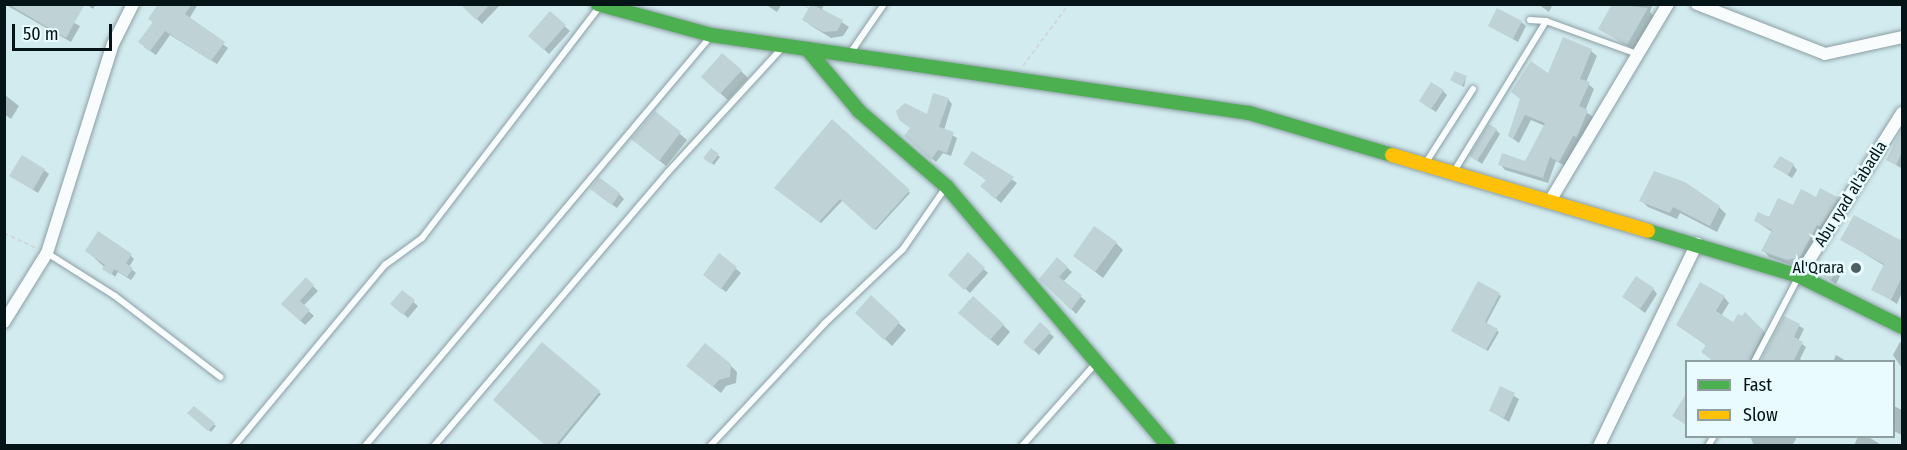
<!DOCTYPE html>
<html>
<head>
<meta charset="utf-8">
<style>
  body { margin:0 }
  #map { position:relative; width:1907px; height:450px; overflow:hidden; background:#d2ebef; font-family:"Fira Sans Condensed",sans-serif }
  div>[style] { position:absolute }
  [style*='--x'] { left:calc(var(--x)*1px); top:calc(var(--y)*1px); width:calc(var(--w)*1px); rotate:calc(var(--a)*1deg) }
  .shadow>* { inset:0; background:#0003 }
  .building>* { inset:0; background:#bfd2d6 }
  .path>* { height:2px; margin-top:-1px; transform-origin:0; background:repeating-linear-gradient(90deg,#d0d7d9 0 4.5px,transparent 0 7.5px) }
  .roads { filter:drop-shadow(0 0 2px #8c9fa3) drop-shadow(0 0 2px #8c9fa3) }
  .lane>* { height:6px; margin:-3px; padding:0 3px; transform-origin:3px; border-radius:3px; background:#f8fcfd }
  .street>* { height:12px; margin:-6px; padding:0 6px; transform-origin:6px; border-radius:6px; background:#f8fcfd }
  .fast>* { height:14px; margin:-7px; padding:0 7px; transform-origin:7px; border-radius:7px; background:#4caf50 }
  .slow>* { height:14px; margin:-7px; padding:0 7px; transform-origin:7px; border-radius:7px; background:#ffc107 }
  .dots>* { width:16px; height:16px; translate:-50% -50%; box-sizing:border-box; border:3px solid #e9fbfe; border-radius:50% }
  span { translate:-50% -50%; white-space:nowrap; text-align:center; line-height:1.15; -webkit-text-stroke:5px #e9fbfe; paint-order:stroke }
  .street-label { font-size:16px; color:#041417 }
  .poi-label { font-size:16px; color:#041417 }
  .right { translate:-100% -50%; text-align:right }
  .frame { position:absolute; inset:0; border:6px solid #041417; pointer-events:none }
  .legend { position:absolute; left:1685px; top:360px; width:210px; height:78px; box-sizing:border-box; background:#e9fbfe; border:2px solid #8d9fa2; margin:0; padding:8px 10px; list-style:none; font-size:18px; color:#041417 }
  .legend li { display:flex; align-items:center; gap:12px; height:30px }
  .legend b { width:30px; border:2px solid #8d9fa2 }
  .scale { position:absolute; left:12px; top:24px; width:100px; height:27px; box-sizing:border-box; border:3px solid #041417; border-top:0; padding-left:8px; font-size:18px; line-height:21px; white-space:nowrap; color:#041417; -webkit-text-stroke:4px #e9fbfe; paint-order:stroke }
</style>
</head>
<body>
<div id="map">
  <div class="shadow">
    <i style="clip-path:polygon(39px 4px,80px 26px,71px 42px,6px 5px)"></i>
    <i style="clip-path:polygon(86px 4px,96px 4px,93px 9px)"></i>
    <i style="clip-path:polygon(159px 4px,198px 4px,189px 19px,228px 48px,217px 64px,170px 35px,156px 55px,144px 47px)"></i>
    <i style="clip-path:polygon(462px 4px,501px 4px,482px 24px)"></i>
    <i style="clip-path:polygon(765px 4px,782px 4px,777px 12px)"></i>
    <i style="clip-path:polygon(800px 4px,816px 11px,809px 4px,824px 4px,822px 9px,849px 27px,843px 36px,831px 38px,810px 25px,804px 19px,810px 9px)"></i>
    <i style="clip-path:polygon(1538px 4px,1553px 4px,1549px 12px)"></i>
    <i style="clip-path:polygon(1614px 4px,1653px 4px,1650px 12px,1654px 16px,1634px 50px,1600px 29px)"></i>
    <i style="clip-path:polygon(550px 13px,570px 31px,549px 54px,530px 36px)"></i>
    <i style="clip-path:polygon(1521px 22px,1526px 26px,1518px 42px,1490px 26px)"></i>
    <i style="clip-path:polygon(1591px 51px,1597px 56px,1586px 82px,1594px 89px,1585px 111px,1593px 117px,1565px 166px,1556px 161px,1548px 183px,1505px 170px,1500px 164px,1525px 163px,1545px 126px,1531px 120px,1519px 143px,1509px 136px,1549px 75px)"></i>
    <i style="clip-path:polygon(741px 71px,748px 78px,728px 100px,710px 84px)"></i>
    <i style="clip-path:polygon(1466px 78px,1464px 87px,1454px 82px)"></i>
    <i style="clip-path:polygon(1443px 91px,1447px 95px,1436px 112px,1425px 105px)"></i>
    <i style="clip-path:polygon(5px 95px,19px 106px,11px 119px,4px 114px)"></i>
    <i style="clip-path:polygon(948px 99px,952px 104px,944px 130px,957px 138px,951px 156px,943px 153px,936px 162px,910px 140px,912px 128px,898px 115px,902px 105px,909px 105px,927px 117px)"></i>
    <i style="clip-path:polygon(655px 113px,687px 140px,666px 166px,640px 145px)"></i>
    <i style="clip-path:polygon(832px 121px,910px 193px,876px 230px,843px 200px,821px 223px,778px 189px)"></i>
    <i style="clip-path:polygon(1496px 130px,1500px 134px,1482px 164px,1471px 156px)"></i>
    <i style="clip-path:polygon(1902px 131px,1902px 165px,1901px 168px,1888px 160px)"></i>
    <i style="clip-path:polygon(711px 150px,720px 157px,714px 165px,705px 158px)"></i>
    <i style="clip-path:polygon(973px 153px,1017px 183px,1001px 203px,987px 191px,987px 181px,967px 165px)"></i>
    <i style="clip-path:polygon(1793px 165px,1797px 170px,1792px 178px,1775px 167px)"></i>
    <i style="clip-path:polygon(44px 170px,49px 174px,38px 193px,11px 176px)"></i>
    <i style="clip-path:polygon(597px 194px,619px 194px,624px 199px,617px 208px)"></i>
    <i style="clip-path:polygon(1816px 199px,1838px 199px,1844px 205px,1803px 265px,1794px 266px,1769px 257px,1763px 250px,1772px 232px,1756px 221px)"></i>
    <i style="clip-path:polygon(1641px 200px,1719px 207px,1726px 214px,1717px 232px,1680px 213px,1677px 219px,1648px 207px)"></i>
    <i style="clip-path:polygon(1902px 236px,1902px 292px,1897px 304px,1873px 289px,1885px 266px,1842px 240px,1900px 241px)"></i>
    <i style="clip-path:polygon(1116px 243px,1123px 250px,1103px 278px,1075px 256px)"></i>
    <i style="clip-path:polygon(87px 251px,131px 256px,134px 259px,129px 267px,136px 273px,131px 280px,118px 272px,115px 277px)"></i>
    <i style="clip-path:polygon(968px 254px,988px 273px,970px 293px,950px 274px)"></i>
    <i style="clip-path:polygon(720px 255px,741px 273px,726px 292px,709px 279px)"></i>
    <i style="clip-path:polygon(1057px 259px,1072px 272px,1063px 282px,1086px 301px,1076px 314px,1041px 279px)"></i>
    <i style="clip-path:polygon(1835px 272px,1840px 276px,1836px 284px,1823px 275px)"></i>
    <i style="clip-path:polygon(306px 279px,318px 291px,303px 306px,314px 316px,305px 325px,283px 304px)"></i>
    <i style="clip-path:polygon(1479px 283px,1501px 296px,1486px 324px,1499px 332px,1488px 351px,1455px 333px)"></i>
    <i style="clip-path:polygon(1653px 289px,1657px 294px,1645px 313px,1624px 297px)"></i>
    <i style="clip-path:polygon(402px 292px,418px 306px,408px 318px,397px 308px)"></i>
    <i style="clip-path:polygon(871px 297px,906px 330px,892px 346px,864px 319px)"></i>
    <i style="clip-path:polygon(1724px 297px,1729px 303px,1721px 316px,1733px 324px,1745px 314px,1769px 337px,1754px 362px,1714px 362px,1703px 352px,1707px 346px,1678px 325px)"></i>
    <i style="clip-path:polygon(967px 320px,1003px 325px,1010px 332px,998px 346px)"></i>
    <i style="clip-path:polygon(1790px 320px,1804px 329px,1798px 341px,1806px 347px,1800px 359px,1804px 362px,1770px 362px)"></i>
    <i style="clip-path:polygon(1040px 325px,1054px 337px,1039px 355px,1025px 342px)"></i>
    <i style="clip-path:polygon(1900px 342px,1902px 343px,1902px 368px,1893px 355px)"></i>
    <i style="clip-path:polygon(542px 344px,601px 394px,558px 446px,548px 446px)"></i>
    <i style="clip-path:polygon(1836px 355px,1843px 359px,1845px 362px,1833px 362px)"></i>
    <i style="clip-path:polygon(730px 365px,737px 372px,736px 383px,726px 386px,721px 393px,695px 372px)"></i>
    <i style="clip-path:polygon(1501px 388px,1519px 399px,1509px 422px,1491px 411px)"></i>
    <i style="clip-path:polygon(1894px 406px,1902px 410px,1902px 435px,1894px 431px)"></i>
    <i style="clip-path:polygon(194px 408px,216px 426px,211px 432px,189px 413px)"></i>
    <i style="clip-path:polygon(1750px 436px,1793px 436px,1796px 439px,1792px 446px,1754px 446px)"></i>
    <i style="clip-path:polygon(1858px 436px,1867px 436px,1883px 446px,1854px 446px)"></i>
  </div>
  <div class="building">
    <i style="clip-path:polygon(8px 4px,85px 4px,66px 38px)"></i>
    <i style="clip-path:polygon(158px 4px,192px 4px,185px 14px,225px 42px,211px 61px,165px 31px,150px 51px,138px 42px,153px 22px,148px 19px)"></i>
    <i style="clip-path:polygon(460px 4px,490px 4px,476px 20px)"></i>
    <i style="clip-path:polygon(811px 4px,843px 20px,837px 31px,823px 32px,802px 20px)"></i>
    <i style="clip-path:polygon(1612px 4px,1648px 8px,1627px 45px,1598px 29px)"></i>
    <i style="clip-path:polygon(1497px 8px,1522px 21px,1513px 39px,1488px 26px)"></i>
    <i style="clip-path:polygon(550px 11px,566px 25px,544px 50px,528px 36px)"></i>
    <i style="clip-path:polygon(1563px 37px,1592px 49px,1580px 79px,1590px 82px,1579px 106px,1588px 110px,1577px 137px,1573px 136px,1559px 162px,1550px 157px,1543px 178px,1498px 165px,1502px 153px,1525px 161px,1545px 123px,1525px 115px,1513px 139px,1508px 136px,1520px 99px,1511px 92px,1531px 61px,1548px 73px)"></i>
    <i style="clip-path:polygon(722px 53px,742px 70px,720px 94px,701px 77px)"></i>
    <i style="clip-path:polygon(1455px 71px,1467px 76px,1462px 86px,1450px 80px)"></i>
    <i style="clip-path:polygon(1431px 82px,1444px 90px,1431px 109px,1419px 101px)"></i>
    <i style="clip-path:polygon(933px 93px,949px 98px,939px 127px,954px 132px,947px 153px,938px 150px,931px 160px,904px 136px,910px 128px,899px 120px,896px 111px,905px 103px,927px 114px)"></i>
    <i style="clip-path:polygon(655px 111px,681px 132px,659px 161px,631px 139px)"></i>
    <i style="clip-path:polygon(832px 119px,910px 190px,874px 230px,840px 199px,819px 222px,774px 188px)"></i>
    <i style="clip-path:polygon(1489px 124px,1497px 129px,1477px 161px,1469px 156px)"></i>
    <i style="clip-path:polygon(1902px 128px,1902px 152px,1896px 165px,1886px 160px)"></i>
    <i style="clip-path:polygon(711px 148px,719px 154px,711px 164px,703px 158px)"></i>
    <i style="clip-path:polygon(972px 151px,1014px 177px,995px 199px,980px 186px,986px 180px,963px 164px)"></i>
    <i style="clip-path:polygon(22px 155px,45px 169px,33px 190px,9px 176px)"></i>
    <i style="clip-path:polygon(1780px 156px,1794px 164px,1788px 175px,1773px 167px)"></i>
    <i style="clip-path:polygon(1654px 171px,1685px 182px,1720px 206px,1710px 226px,1673px 207px,1670px 213px,1639px 201px)"></i>
    <i style="clip-path:polygon(599px 177px,620px 193px,612px 205px,590px 189px)"></i>
    <i style="clip-path:polygon(1820px 188px,1839px 198px,1820px 227px,1817px 225px,1800px 257px,1787px 260px,1761px 251px,1772px 230px,1754px 221px,1758px 212px,1769px 217px,1778px 198px,1793px 205px,1801px 189px,1816px 197px)"></i>
    <i style="clip-path:polygon(1854px 215px,1902px 241px,1902px 277px,1891px 300px,1871px 290px,1884px 264px,1840px 240px)"></i>
    <i style="clip-path:polygon(1094px 226px,1117px 242px,1095px 272px,1073px 256px)"></i>
    <i style="clip-path:polygon(98px 231px,132px 254px,126px 263px,133px 268px,127px 277px,114px 269px,111px 275px,102px 269px,105px 265px,85px 251px)"></i>
    <i style="clip-path:polygon(968px 252px,985px 268px,964px 290px,948px 275px)"></i>
    <i style="clip-path:polygon(719px 253px,737px 267px,721px 289px,703px 275px)"></i>
    <i style="clip-path:polygon(1057px 257px,1068px 267px,1059px 277px,1082px 295px,1071px 310px,1039px 279px)"></i>
    <i style="clip-path:polygon(1826px 265px,1836px 271px,1831px 280px,1821px 275px)"></i>
    <i style="clip-path:polygon(1636px 276px,1654px 288px,1640px 309px,1622px 297px)"></i>
    <i style="clip-path:polygon(306px 277px,314px 285px,300px 301px,310px 310px,300px 321px,281px 304px)"></i>
    <i style="clip-path:polygon(1478px 281px,1500px 293px,1485px 322px,1498px 329px,1486px 350px,1451px 331px)"></i>
    <i style="clip-path:polygon(1700px 282px,1725px 296px,1716px 311px,1733px 322px,1738px 314px,1742px 316px,1745px 312px,1764px 331px,1749px 362px,1715px 362px,1701px 352px,1706px 345px,1676px 325px)"></i>
    <i style="clip-path:polygon(402px 290px,415px 300px,403px 315px,390px 304px)"></i>
    <i style="clip-path:polygon(871px 295px,900px 322px,884px 340px,855px 313px)"></i>
    <i style="clip-path:polygon(973px 296px,1004px 324px,990px 340px,958px 313px)"></i>
    <i style="clip-path:polygon(1784px 316px,1800px 324px,1794px 337px,1803px 342px,1793px 362px,1760px 362px)"></i>
    <i style="clip-path:polygon(1040px 322px,1051px 332px,1033px 351px,1023px 342px)"></i>
    <i style="clip-path:polygon(542px 342px,600px 391px,555px 446px,546px 446px,493px 400px)"></i>
    <i style="clip-path:polygon(705px 343px,731px 364px,730px 377px,719px 380px,713px 387px,686px 366px)"></i>
    <i style="clip-path:polygon(1500px 386px,1515px 393px,1504px 418px,1489px 411px)"></i>
    <i style="clip-path:polygon(1686px 394px,1686px 425px,1672px 416px)"></i>
    <i style="clip-path:polygon(194px 406px,215px 423px,208px 431px,187px 413px)"></i>
  </div>
  <div class="path">
    <i style="--x:1023;--y:66;--w:77;--a:-53.4"></i>
    <i style="--x:4;--y:233;--w:35;--a:25"></i>
  </div>
  <div class="roads">
    <div class="lane">
      <i style="--x:1530;--y:20;--w:16;--a:4"></i>
      <i style="--x:1546;--y:21;--w:97;--a:19.9"></i>
      <i style="--x:851;--y:52;--w:58;--a:-55.5"></i>
      <i style="--x:1425;--y:164;--w:89;--a:-57.4"></i>
      <i style="--x:1453;--y:173;--w:178;--a:-58.5"></i>
      <i style="--x:47;--y:253;--w:80;--a:32.3"></i>
      <i style="--x:115;--y:296;--w:133;--a:37.6"></i>
      <i style="--x:1754;--y:362;--w:97;--a:-62.4"></i>
      <i style="--x:234;--y:446;--w:236;--a:-50.2"></i>
      <i style="--x:385;--y:265;--w:46;--a:-36.1"></i>
      <i style="--x:422;--y:238;--w:291;--a:-52.5"></i>
      <i style="--x:365;--y:446;--w:536;--a:-49.84"></i>
      <i style="--x:434;--y:446;--w:360;--a:-49.5"></i>
      <i style="--x:668;--y:172;--w:170;--a:-47.4"></i>
      <i style="--x:710;--y:446;--w:167;--a:-46.9"></i>
      <i style="--x:824;--y:324;--w:109;--a:-43.5"></i>
      <i style="--x:903;--y:249;--w:75;--a:-55.3"></i>
      <i style="--x:1022;--y:446;--w:111;--a:-48.3"></i>
      <i style="--x:1708;--y:446;--w:12;--a:-59"></i>
    </div>
    <div class="street">
      <i style="--x:1697;--y:4;--w:137;--a:21.3"></i>
      <i style="--x:1825;--y:54;--w:79;--a:-12.4"></i>
      <i style="--x:1550;--y:201;--w:230;--a:-59.1"></i>
      <i style="--x:1799;--y:276;--w:193;--a:-57.7"></i>
      <i style="--x:4;--y:322;--w:81;--a:-58.1"></i>
      <i style="--x:47;--y:253;--w:219;--a:-72.5"></i>
      <i style="--x:113;--y:44;--w:45;--a:-63.4"></i>
      <i style="--x:1599;--y:446;--w:225;--a:-64.2"></i>
    </div>
    <div class="fast">
      <i style="--x:598;--y:4;--w:117;--a:15.3"></i>
      <i style="--x:711;--y:35;--w:544;--a:8.25"></i>
      <i style="--x:1249;--y:113;--w:149;--a:16.4"></i>
      <i style="--x:807;--y:49;--w:81;--a:50"></i>
      <i style="--x:859;--y:111;--w:116;--a:40.8"></i>
      <i style="--x:947;--y:187;--w:340;--a:49.5"></i>
      <i style="--x:1648;--y:231;--w:158;--a:16.6"></i>
      <i style="--x:1799;--y:276;--w:115;--a:26.3"></i>
    </div>
    <div class="slow">
      <i style="--x:1392;--y:155;--w:267;--a:16.5"></i>
    </div>
  </div>
  <div class="dots">
    <i style="left:1856px;top:268px;background:#4c5f63"></i>
  </div>
  <div class="street-label">
    <span style="left:1851px;top:194px;rotate:-58deg">Abu ryad al'abadla</span>
  </div>
  <div class="poi-label">
    <span class="right" style="left:1844px;top:268px">Al'Qrara</span>
  </div>
  <div class="frame"></div>
  <ul class="legend">
  <li><b style="height:8px;background:#4caf50"></b>Fast</li>
  <li><b style="height:8px;background:#ffc107"></b>Slow</li>
  </ul>
  <div class="scale">50 m</div>
</div>
</body>
</html>
